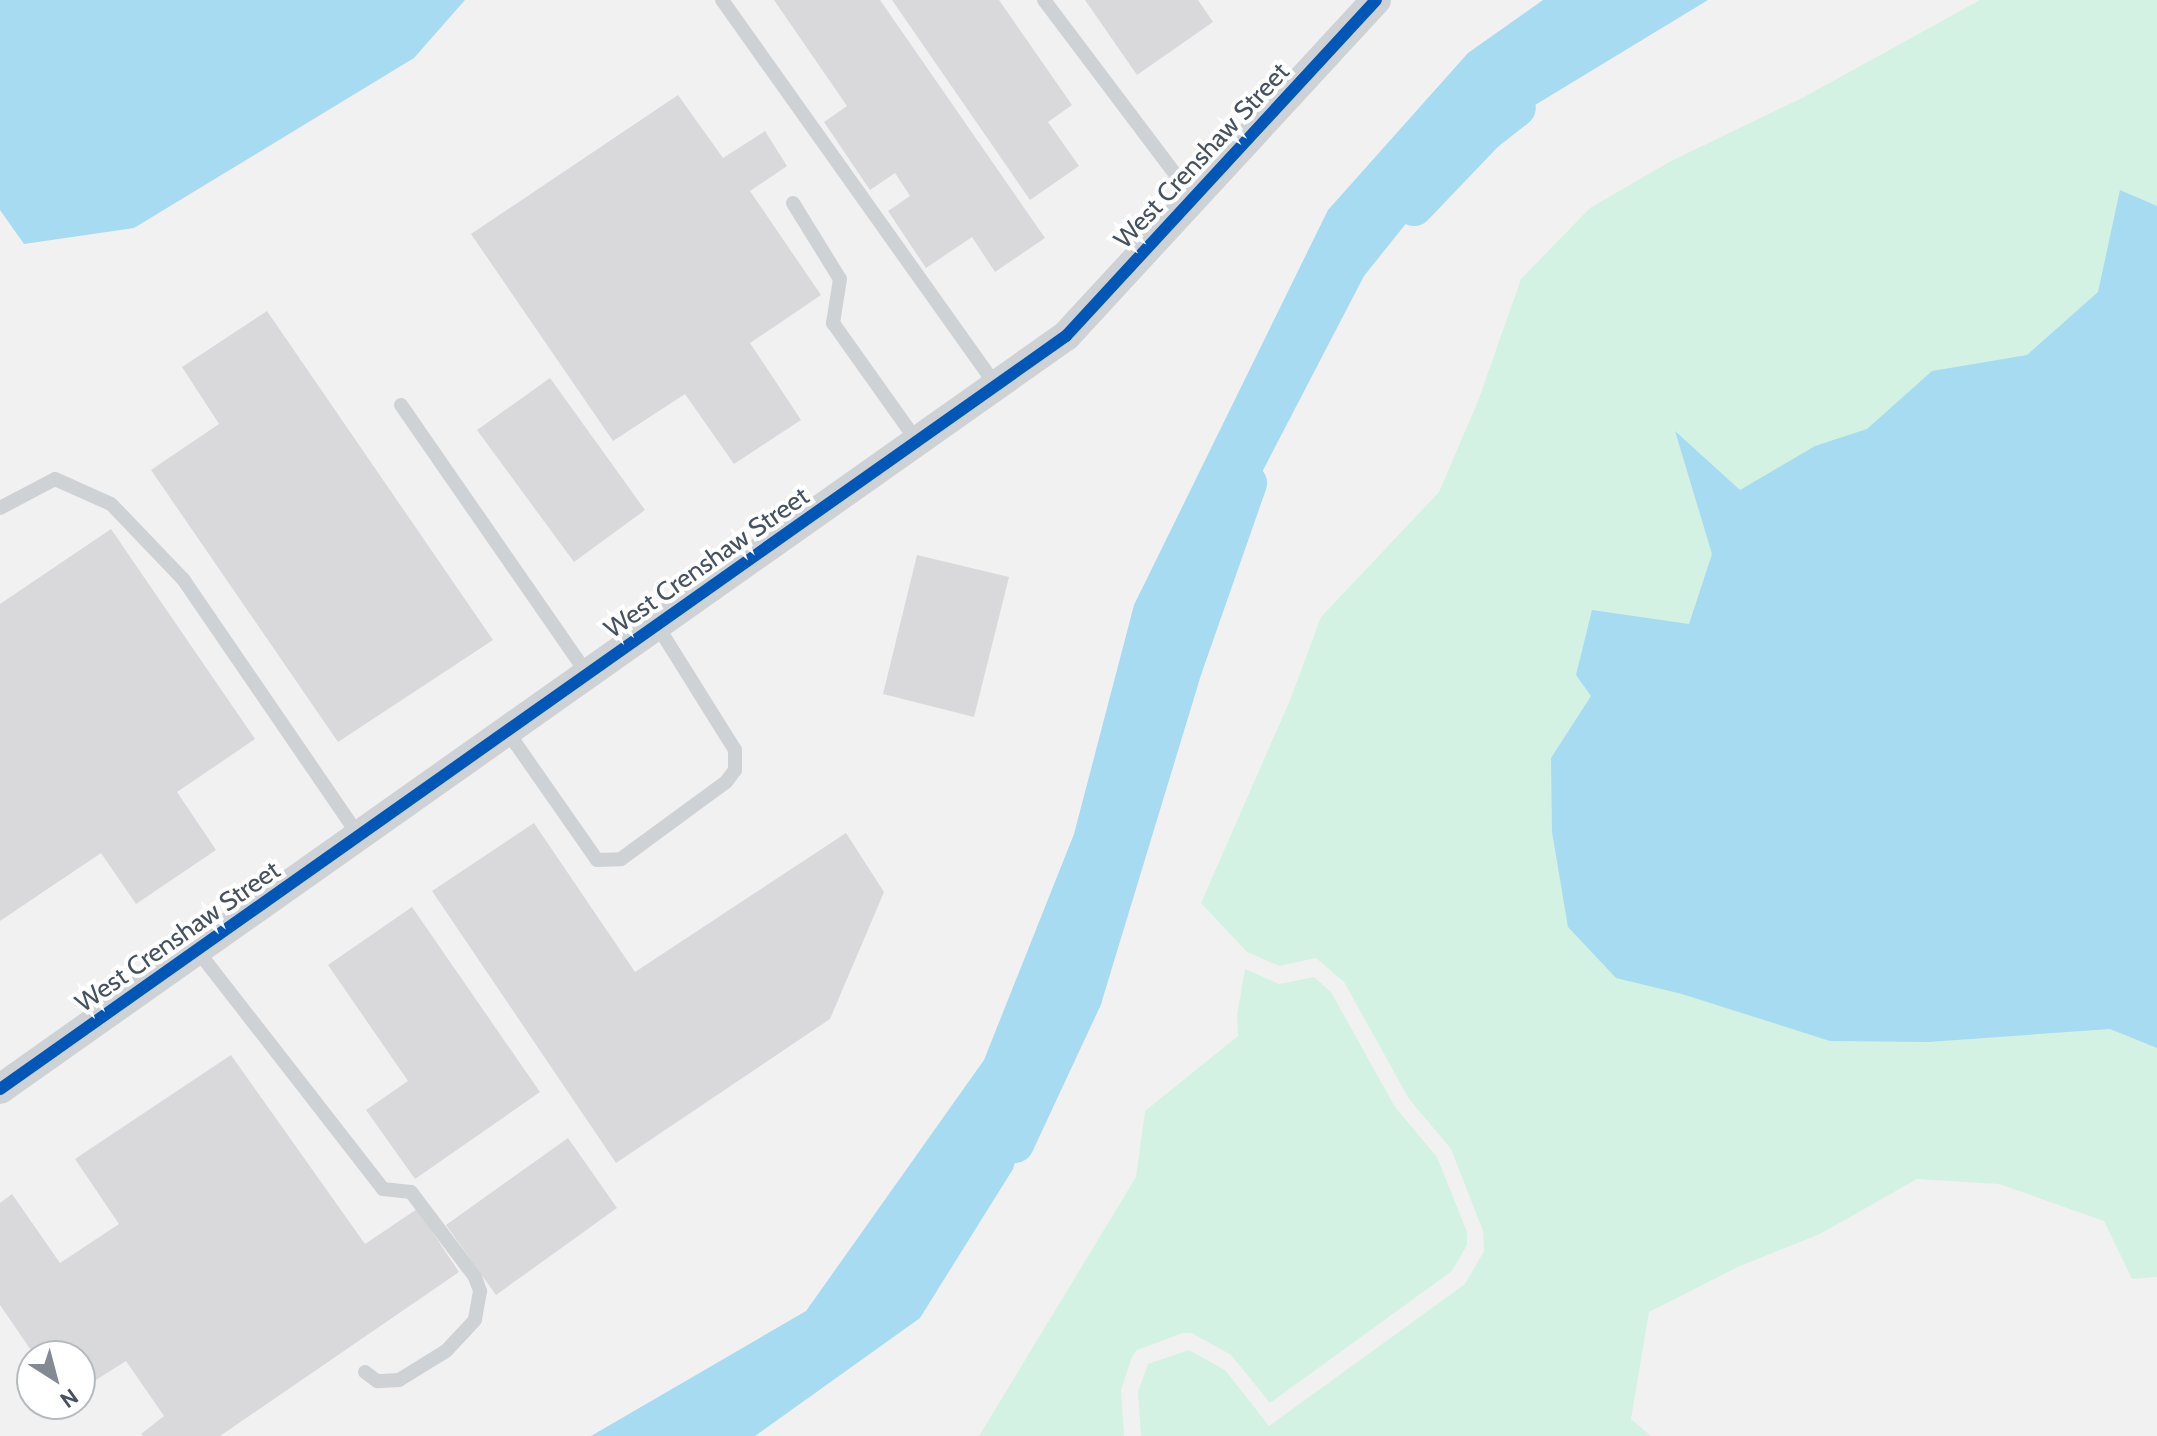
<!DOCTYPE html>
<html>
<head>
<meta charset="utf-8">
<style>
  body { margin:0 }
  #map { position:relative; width:2157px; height:1436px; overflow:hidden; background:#f2f1f1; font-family:Cabin,sans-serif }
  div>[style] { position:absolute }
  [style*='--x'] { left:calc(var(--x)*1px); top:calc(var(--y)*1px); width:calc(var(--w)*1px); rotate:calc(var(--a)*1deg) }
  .green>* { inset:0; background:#d4f2e3 }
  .water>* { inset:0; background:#a6dbf2 }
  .canal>* { height:38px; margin:-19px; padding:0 19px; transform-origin:19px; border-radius:19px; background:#a6dbf2 }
  .building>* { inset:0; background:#d9d9db }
  .service>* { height:14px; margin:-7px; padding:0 7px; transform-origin:7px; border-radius:7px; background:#cfd2d5 }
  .minor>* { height:30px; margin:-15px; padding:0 15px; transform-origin:15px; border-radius:15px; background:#cfd2d5 }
  .cycleway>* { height:12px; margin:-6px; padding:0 6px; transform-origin:6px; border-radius:6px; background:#0057b8 }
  span { translate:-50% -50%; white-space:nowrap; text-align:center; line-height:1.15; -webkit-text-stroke:8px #fff; paint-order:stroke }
  .street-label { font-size:26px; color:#475260 }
  .north { position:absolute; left:16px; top:1340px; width:80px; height:80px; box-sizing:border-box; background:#fff; border:2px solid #b5babf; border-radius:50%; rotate:144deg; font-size:22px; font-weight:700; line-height:32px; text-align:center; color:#475260 }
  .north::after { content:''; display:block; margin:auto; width:28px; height:36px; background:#838a93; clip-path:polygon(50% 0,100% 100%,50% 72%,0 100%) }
</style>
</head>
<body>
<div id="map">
  <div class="green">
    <i style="clip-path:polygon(1980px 0,2157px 0,2157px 1277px,2132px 1279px,2104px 1221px,1999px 1184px,1917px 1179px,1820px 1234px,1740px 1266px,1649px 1312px,1631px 1419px,1651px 1436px,1141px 1436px,1138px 1392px,1148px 1364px,1189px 1350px,1225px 1370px,1269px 1426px,1465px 1284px,1484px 1251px,1483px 1231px,1451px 1149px,1409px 1099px,1344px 982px,1316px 958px,1279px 966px,1247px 952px,1201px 903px,1290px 700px,1321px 617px,1439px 492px,1478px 401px,1521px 279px,1590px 208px,1671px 161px,1804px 97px)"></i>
    <i style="clip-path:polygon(1245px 969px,1279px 984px,1314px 977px,1331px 992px,1395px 1107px,1437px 1157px,1467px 1232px,1467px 1245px,1452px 1271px,1270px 1403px,1231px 1355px,1192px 1333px,1183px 1333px,1137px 1350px,1132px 1357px,1121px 1390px,1124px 1436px,979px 1436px,1136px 1177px,1145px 1111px,1238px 1036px,1237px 1015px)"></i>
  </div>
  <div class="water">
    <i style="clip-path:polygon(0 0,465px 0,414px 58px,134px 228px,24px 244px,0 210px)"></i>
    <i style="clip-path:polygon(1543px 0,1708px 0,1469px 145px,1364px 276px,1208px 576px,1013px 1169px,920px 1318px,755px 1436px,591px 1436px,806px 1311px,984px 1060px,1074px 834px,1134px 605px,1328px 210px,1468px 53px)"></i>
    <i style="clip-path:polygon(2120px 190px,2157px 206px,2157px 1048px,2110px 1029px,1928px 1042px,1830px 1041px,1682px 994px,1616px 978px,1568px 927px,1552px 832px,1551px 758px,1591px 696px,1576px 675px,1592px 610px,1689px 624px,1712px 554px,1675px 431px,1740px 490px,1815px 446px,1867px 429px,1932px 371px,2027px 355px,2098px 292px)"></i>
  </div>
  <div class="canal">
    <i style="--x:1414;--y:207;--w:104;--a:-46.2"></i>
    <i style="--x:1486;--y:132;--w:39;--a:-38"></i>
    <i style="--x:1015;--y:1144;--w:161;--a:-65"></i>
    <i style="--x:1083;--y:998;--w:347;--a:-73.1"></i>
    <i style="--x:1184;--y:666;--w:194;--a:-70.7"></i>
  </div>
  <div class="building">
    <i style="clip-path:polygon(774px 0,880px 0,1045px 238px,995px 272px,972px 237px,926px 268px,888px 211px,910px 196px,895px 173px,870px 190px,824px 122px,847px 106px)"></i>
    <i style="clip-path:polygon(892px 0,999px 0,1072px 105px,1048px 122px,1079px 166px,1030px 200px)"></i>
    <i style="clip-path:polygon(1085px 0,1198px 0,1213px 22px,1137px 75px)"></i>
    <i style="clip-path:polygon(678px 95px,723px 158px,765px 131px,787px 166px,750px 191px,821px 295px,750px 343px,801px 420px,734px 464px,685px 394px,613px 441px,471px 234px)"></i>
    <i style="clip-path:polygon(267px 311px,493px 640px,338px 742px,151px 470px,219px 424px,182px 367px)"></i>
    <i style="clip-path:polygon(550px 378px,645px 510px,574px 562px,477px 430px)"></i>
    <i style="clip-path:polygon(111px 529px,255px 739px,177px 792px,216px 850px,136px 904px,101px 853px,0 921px,0 604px)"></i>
    <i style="clip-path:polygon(917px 555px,1009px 577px,974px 717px,883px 694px)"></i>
    <i style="clip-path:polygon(534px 823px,635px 972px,846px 833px,884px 892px,830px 1019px,616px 1163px,432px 891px)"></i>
    <i style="clip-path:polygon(412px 907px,540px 1092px,415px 1179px,366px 1110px,408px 1081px,328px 965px)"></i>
    <i style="clip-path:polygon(231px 1055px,365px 1244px,417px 1209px,459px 1272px,220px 1436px,143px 1436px,141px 1434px,164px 1416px,126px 1361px,80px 1390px,80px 1356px,35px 1356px,0 1305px,0 1203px,12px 1194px,60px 1263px,119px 1224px,75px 1159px)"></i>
    <i style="clip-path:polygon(568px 1138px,617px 1208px,496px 1295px,446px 1225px)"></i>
  </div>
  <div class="service">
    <i style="--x:722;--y:0;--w:473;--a:54.6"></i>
    <i style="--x:1044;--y:0;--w:248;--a:53"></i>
    <i style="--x:793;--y:203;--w:89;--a:58.3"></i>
    <i style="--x:840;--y:279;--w:45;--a:99"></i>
    <i style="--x:833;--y:323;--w:145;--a:54.6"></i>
    <i style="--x:401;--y:405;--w:327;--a:55.3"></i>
    <i style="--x:0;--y:508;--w:62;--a:-27.8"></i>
    <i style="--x:55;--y:479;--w:61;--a:24.1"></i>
    <i style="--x:111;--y:504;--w:104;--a:46.2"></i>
    <i style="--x:183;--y:579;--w:311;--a:55.6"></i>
    <i style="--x:507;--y:731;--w:157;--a:55.1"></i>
    <i style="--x:597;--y:860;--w:24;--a:-2"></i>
    <i style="--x:621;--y:859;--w:130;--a:-36.3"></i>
    <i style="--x:726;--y:782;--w:15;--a:-53"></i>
    <i style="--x:735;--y:770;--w:20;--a:-90"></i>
    <i style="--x:735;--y:750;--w:147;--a:-122"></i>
    <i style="--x:197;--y:950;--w:303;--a:52.1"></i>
    <i style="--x:383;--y:1189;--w:28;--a:6"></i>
    <i style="--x:411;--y:1192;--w:106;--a:53"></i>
    <i style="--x:475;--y:1277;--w:15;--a:70"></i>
    <i style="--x:480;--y:1291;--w:29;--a:100"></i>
    <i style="--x:475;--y:1320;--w:42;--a:133.1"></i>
    <i style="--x:446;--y:1351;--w:55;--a:148.3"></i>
    <i style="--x:399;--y:1380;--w:22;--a:177"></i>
    <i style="--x:377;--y:1381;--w:15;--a:-143"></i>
  </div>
  <div class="minor">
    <i style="--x:0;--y:1089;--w:1305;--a:-35.24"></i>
    <i style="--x:1066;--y:336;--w:457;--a:-47.3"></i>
  </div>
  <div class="cycleway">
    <i style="--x:0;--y:1089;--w:1305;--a:-35.24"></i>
    <i style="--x:1066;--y:336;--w:457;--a:-47.3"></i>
  </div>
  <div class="street-label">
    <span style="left:1202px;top:156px;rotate:-47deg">West Crenshaw Street</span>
    <span style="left:707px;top:563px;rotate:-35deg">West Crenshaw Street</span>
    <span style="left:178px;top:937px;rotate:-35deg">West Crenshaw Street</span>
  </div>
  <div class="north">N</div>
</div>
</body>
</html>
